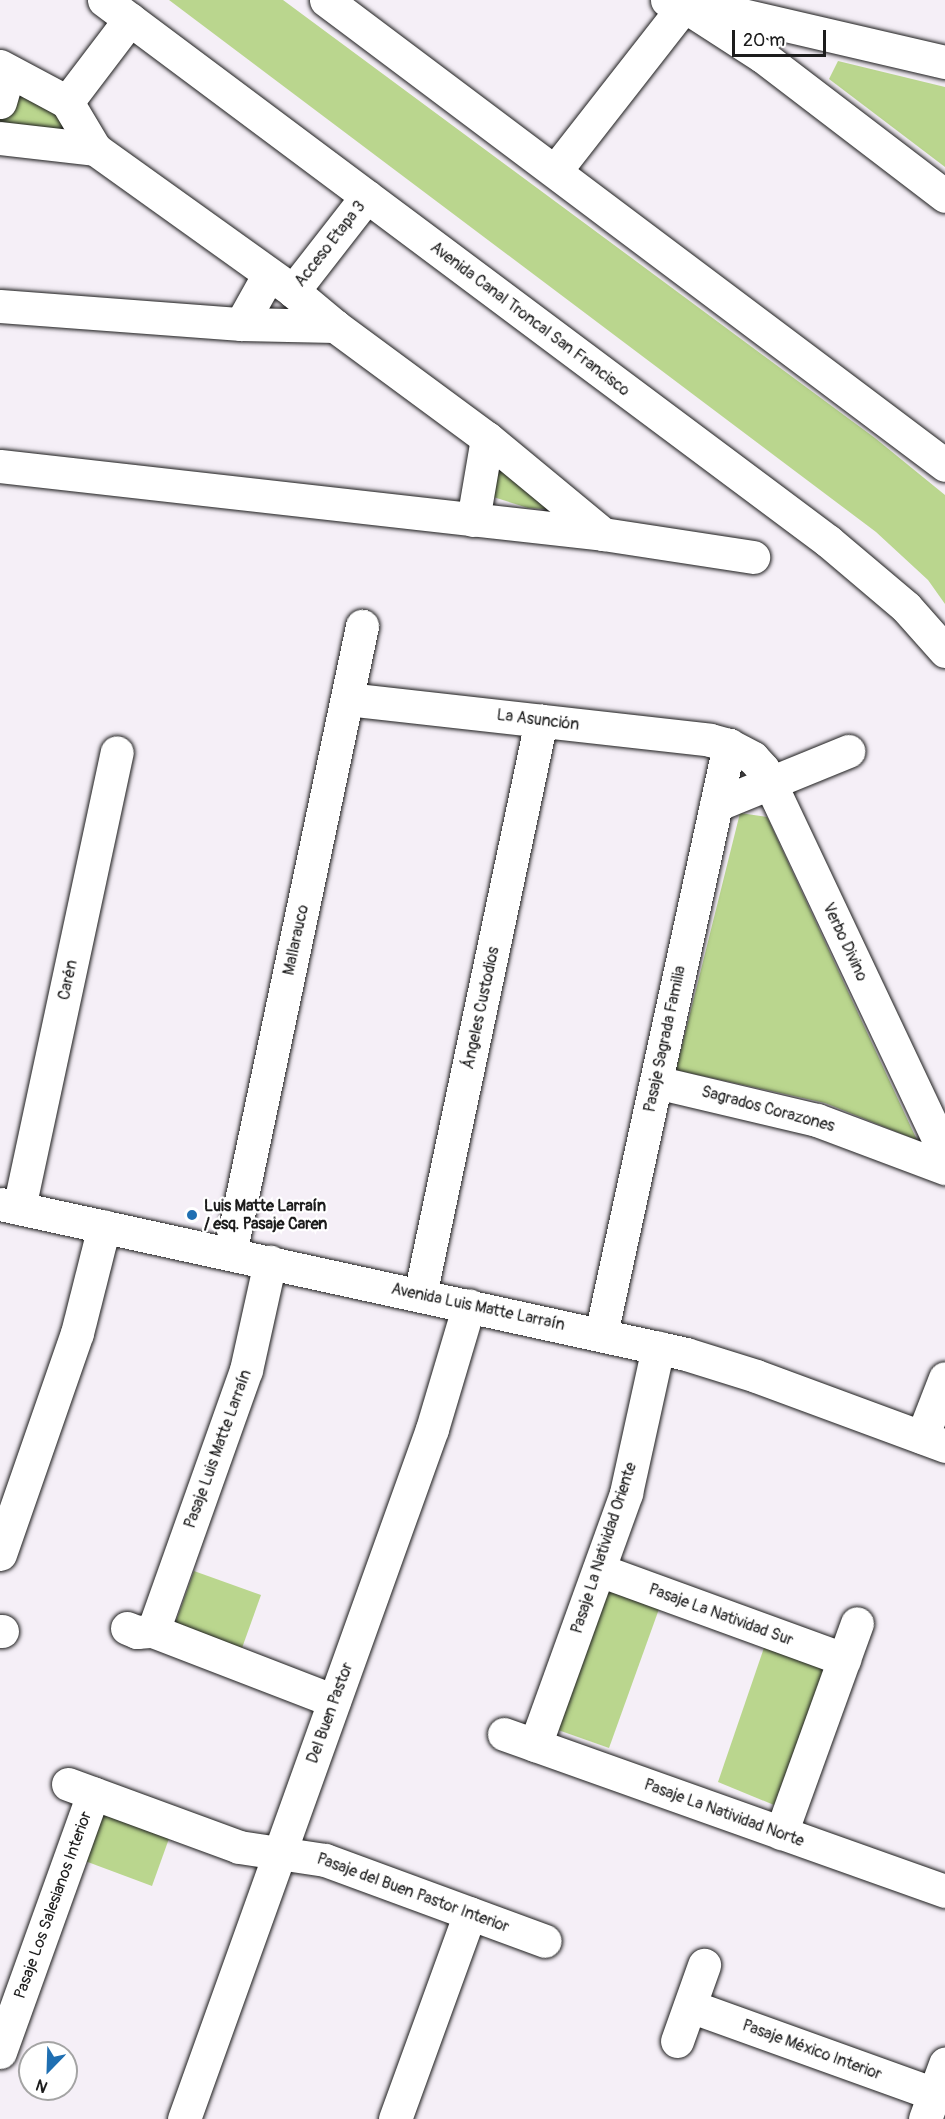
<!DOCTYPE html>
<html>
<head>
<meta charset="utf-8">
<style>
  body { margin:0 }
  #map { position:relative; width:945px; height:2119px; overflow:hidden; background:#f5eff7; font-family:Pangolin,sans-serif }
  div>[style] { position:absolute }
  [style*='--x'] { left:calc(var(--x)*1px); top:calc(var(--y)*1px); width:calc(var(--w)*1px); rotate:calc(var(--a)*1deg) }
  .green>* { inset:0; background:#bad68e }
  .roads { filter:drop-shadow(0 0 2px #1c1c1c) drop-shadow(0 0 2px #1c1c1c) }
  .minor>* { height:33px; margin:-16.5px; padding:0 16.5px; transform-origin:16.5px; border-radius:16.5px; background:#fff }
  .tertiary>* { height:33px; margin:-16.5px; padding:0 16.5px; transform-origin:16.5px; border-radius:16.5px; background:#fff }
  .secondary>* { height:33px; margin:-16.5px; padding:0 16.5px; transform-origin:16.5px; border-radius:16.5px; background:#fff }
  .dots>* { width:16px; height:16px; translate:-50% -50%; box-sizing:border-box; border:3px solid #fff; border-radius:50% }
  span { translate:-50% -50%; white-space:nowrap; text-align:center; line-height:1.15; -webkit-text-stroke:4.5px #fff; paint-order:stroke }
  .street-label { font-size:16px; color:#1c1c1c }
  .poi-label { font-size:16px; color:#1c1c1c; font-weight:700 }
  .left { translate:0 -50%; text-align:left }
  .north { position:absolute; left:18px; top:2041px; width:60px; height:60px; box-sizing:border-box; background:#fff; border:2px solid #a4a4a4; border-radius:50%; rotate:203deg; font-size:16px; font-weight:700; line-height:24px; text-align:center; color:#1c1c1c }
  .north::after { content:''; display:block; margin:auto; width:21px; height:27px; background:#1f6fb2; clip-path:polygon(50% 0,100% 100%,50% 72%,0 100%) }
  .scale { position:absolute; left:732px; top:30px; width:94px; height:27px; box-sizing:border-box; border:3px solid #1c1c1c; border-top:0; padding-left:8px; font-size:18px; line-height:21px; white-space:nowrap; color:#1c1c1c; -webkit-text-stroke:4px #fff; paint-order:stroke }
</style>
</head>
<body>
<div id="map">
  <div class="green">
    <i style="clip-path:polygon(169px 0,283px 0,875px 438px,945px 495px,945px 604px,928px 580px,876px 532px)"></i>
    <i style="clip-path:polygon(838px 61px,945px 87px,945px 167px,829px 79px)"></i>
    <i style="clip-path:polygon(9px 71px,95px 149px,0 138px,0 102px)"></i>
    <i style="clip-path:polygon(500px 459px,560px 510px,528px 508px,487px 495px)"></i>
    <i style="clip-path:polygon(740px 813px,767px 817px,917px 1140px,825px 1103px,676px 1070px)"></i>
    <i style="clip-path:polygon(194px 1571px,261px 1595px,242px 1648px,175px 1624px)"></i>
    <i style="clip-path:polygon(608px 1591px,659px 1609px,609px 1748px,558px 1730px)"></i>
    <i style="clip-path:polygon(767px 1639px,828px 1659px,774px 1805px,718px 1782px)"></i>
    <i style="clip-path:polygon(103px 1809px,171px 1833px,152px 1886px,85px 1861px)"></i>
  </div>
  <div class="roads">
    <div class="minor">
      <i style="--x:667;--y:0;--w:24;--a:22"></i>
      <i style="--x:689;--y:9;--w:87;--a:32.8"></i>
      <i style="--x:762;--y:56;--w:230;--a:37.4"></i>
      <i style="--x:700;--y:10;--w:34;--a:5"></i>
      <i style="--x:734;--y:13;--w:217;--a:13.1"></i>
      <i style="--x:0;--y:66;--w:76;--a:28.2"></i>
      <i style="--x:67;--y:102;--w:55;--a:59.2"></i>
      <i style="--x:95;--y:149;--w:244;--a:35.6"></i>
      <i style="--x:293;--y:291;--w:55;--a:39.8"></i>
      <i style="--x:335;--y:326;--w:189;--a:36.4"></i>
      <i style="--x:487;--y:438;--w:151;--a:39.6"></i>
      <i style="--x:0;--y:102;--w:32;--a:-74"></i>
      <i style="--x:67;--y:102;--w:104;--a:-52.8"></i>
      <i style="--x:0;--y:138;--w:96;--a:6.6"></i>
      <i style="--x:555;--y:171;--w:208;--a:-52"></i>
      <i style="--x:293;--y:291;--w:120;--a:-52.1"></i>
      <i style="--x:0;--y:306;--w:242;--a:4.3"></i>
      <i style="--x:241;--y:324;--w:94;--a:1.2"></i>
      <i style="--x:241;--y:324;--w:57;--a:-60.8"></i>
      <i style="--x:0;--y:466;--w:607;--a:6.43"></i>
      <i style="--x:603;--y:534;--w:152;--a:8.7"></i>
      <i style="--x:473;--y:520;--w:83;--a:-80.3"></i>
      <i style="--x:347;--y:699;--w:365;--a:6.4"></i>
      <i style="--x:710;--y:740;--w:20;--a:15"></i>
      <i style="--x:729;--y:745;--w:27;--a:28"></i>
      <i style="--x:753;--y:758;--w:15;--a:48"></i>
      <i style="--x:763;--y:769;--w:16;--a:63"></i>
      <i style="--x:770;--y:783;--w:410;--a:64.7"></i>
      <i style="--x:716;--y:805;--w:143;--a:-22.2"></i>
      <i style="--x:656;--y:1082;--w:165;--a:13.3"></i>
      <i style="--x:817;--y:1120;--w:137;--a:20.6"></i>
      <i style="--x:19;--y:1208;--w:466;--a:-77.9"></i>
      <i style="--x:230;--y:1253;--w:641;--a:-78.11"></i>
      <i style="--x:420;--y:1295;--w:587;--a:-78.1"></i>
      <i style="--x:601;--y:1334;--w:603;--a:-77.74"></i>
      <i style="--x:922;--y:1437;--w:63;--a:-68.7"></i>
      <i style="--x:0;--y:1554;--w:234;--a:-70.8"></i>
      <i style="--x:77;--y:1333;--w:110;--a:-75.8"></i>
      <i style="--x:599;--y:1570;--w:261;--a:20"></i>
      <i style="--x:127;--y:1628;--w:11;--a:22"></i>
      <i style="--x:137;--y:1632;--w:16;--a:-4"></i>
      <i style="--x:153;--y:1631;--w:194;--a:21.1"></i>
      <i style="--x:0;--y:1631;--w:2;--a:0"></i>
      <i style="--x:153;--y:1631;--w:277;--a:-70.4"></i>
      <i style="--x:246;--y:1370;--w:111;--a:-77.5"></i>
      <i style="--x:504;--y:1734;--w:468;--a:19.6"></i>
      <i style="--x:535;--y:1745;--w:268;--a:-70.1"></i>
      <i style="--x:626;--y:1493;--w:149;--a:-77.6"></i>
      <i style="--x:68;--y:1784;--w:182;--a:20.2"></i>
      <i style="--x:239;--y:1847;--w:87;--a:8.6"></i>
      <i style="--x:325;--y:1860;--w:234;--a:20.2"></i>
      <i style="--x:781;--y:1833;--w:223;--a:-70.1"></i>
      <i style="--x:690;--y:2006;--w:259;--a:19.8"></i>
      <i style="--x:677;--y:2041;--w:81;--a:-70.4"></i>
      <i style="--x:0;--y:2052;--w:275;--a:-70.2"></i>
      <i style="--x:184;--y:2119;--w:733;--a:-70.23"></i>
      <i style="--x:432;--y:1429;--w:129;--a:-73.4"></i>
      <i style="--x:395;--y:2119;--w:219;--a:-70"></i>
    </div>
    <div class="tertiary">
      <i style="--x:104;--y:0;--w:904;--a:36.77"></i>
      <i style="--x:828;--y:541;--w:102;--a:40.2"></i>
      <i style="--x:906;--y:607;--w:59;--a:48.4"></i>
      <i style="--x:326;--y:0;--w:774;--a:36.91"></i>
      <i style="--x:0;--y:1204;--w:702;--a:12.33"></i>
      <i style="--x:686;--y:1354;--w:73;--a:17.4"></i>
      <i style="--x:756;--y:1376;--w:202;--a:20.3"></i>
    </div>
    <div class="secondary">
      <i style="--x:925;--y:2119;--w:59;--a:-70"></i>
    </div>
  </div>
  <div class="dots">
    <i style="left:192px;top:1215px;background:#1f6fb2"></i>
  </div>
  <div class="street-label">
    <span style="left:330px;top:244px;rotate:-52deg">Acceso Etapa 3</span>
    <span style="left:530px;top:319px;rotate:37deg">Avenida Canal Troncal San Francisco</span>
    <span style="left:538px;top:720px;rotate:7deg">La Asunción</span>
    <span style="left:296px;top:940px;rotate:-78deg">Mallarauco</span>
    <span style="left:845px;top:942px;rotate:65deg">Verbo Divino</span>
    <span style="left:68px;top:980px;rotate:-78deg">Carén</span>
    <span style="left:481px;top:1008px;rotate:-78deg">Ángeles Custodios</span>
    <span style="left:665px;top:1039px;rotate:-78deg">Pasaje Sagrada Familia</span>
    <span style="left:768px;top:1109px;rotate:15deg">Sagrados Corazones</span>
    <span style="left:478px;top:1307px;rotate:12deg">Avenida Luis Matte Larraín</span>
    <span style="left:218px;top:1449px;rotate:-70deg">Pasaje Luis Matte Larraín</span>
    <span style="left:604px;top:1548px;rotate:-72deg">Pasaje La Natividad Oriente</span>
    <span style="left:721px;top:1615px;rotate:20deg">Pasaje La Natividad Sur</span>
    <span style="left:330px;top:1713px;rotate:-70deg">Del Buen Pastor</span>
    <span style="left:724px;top:1813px;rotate:20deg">Pasaje La Natividad Norte</span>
    <span style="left:413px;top:1893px;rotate:20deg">Pasaje del Buen Pastor Interior</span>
    <span style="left:53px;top:1905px;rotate:-70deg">Pasaje Los Salesianos Interior</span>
    <span style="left:812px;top:2050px;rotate:20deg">Pasaje México Interior</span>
  </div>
  <div class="poi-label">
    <span class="left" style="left:204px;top:1215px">Luis Matte Larraín<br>/ esq. Pasaje Caren</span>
  </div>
  <div class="north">N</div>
  <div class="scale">20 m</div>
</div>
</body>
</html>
